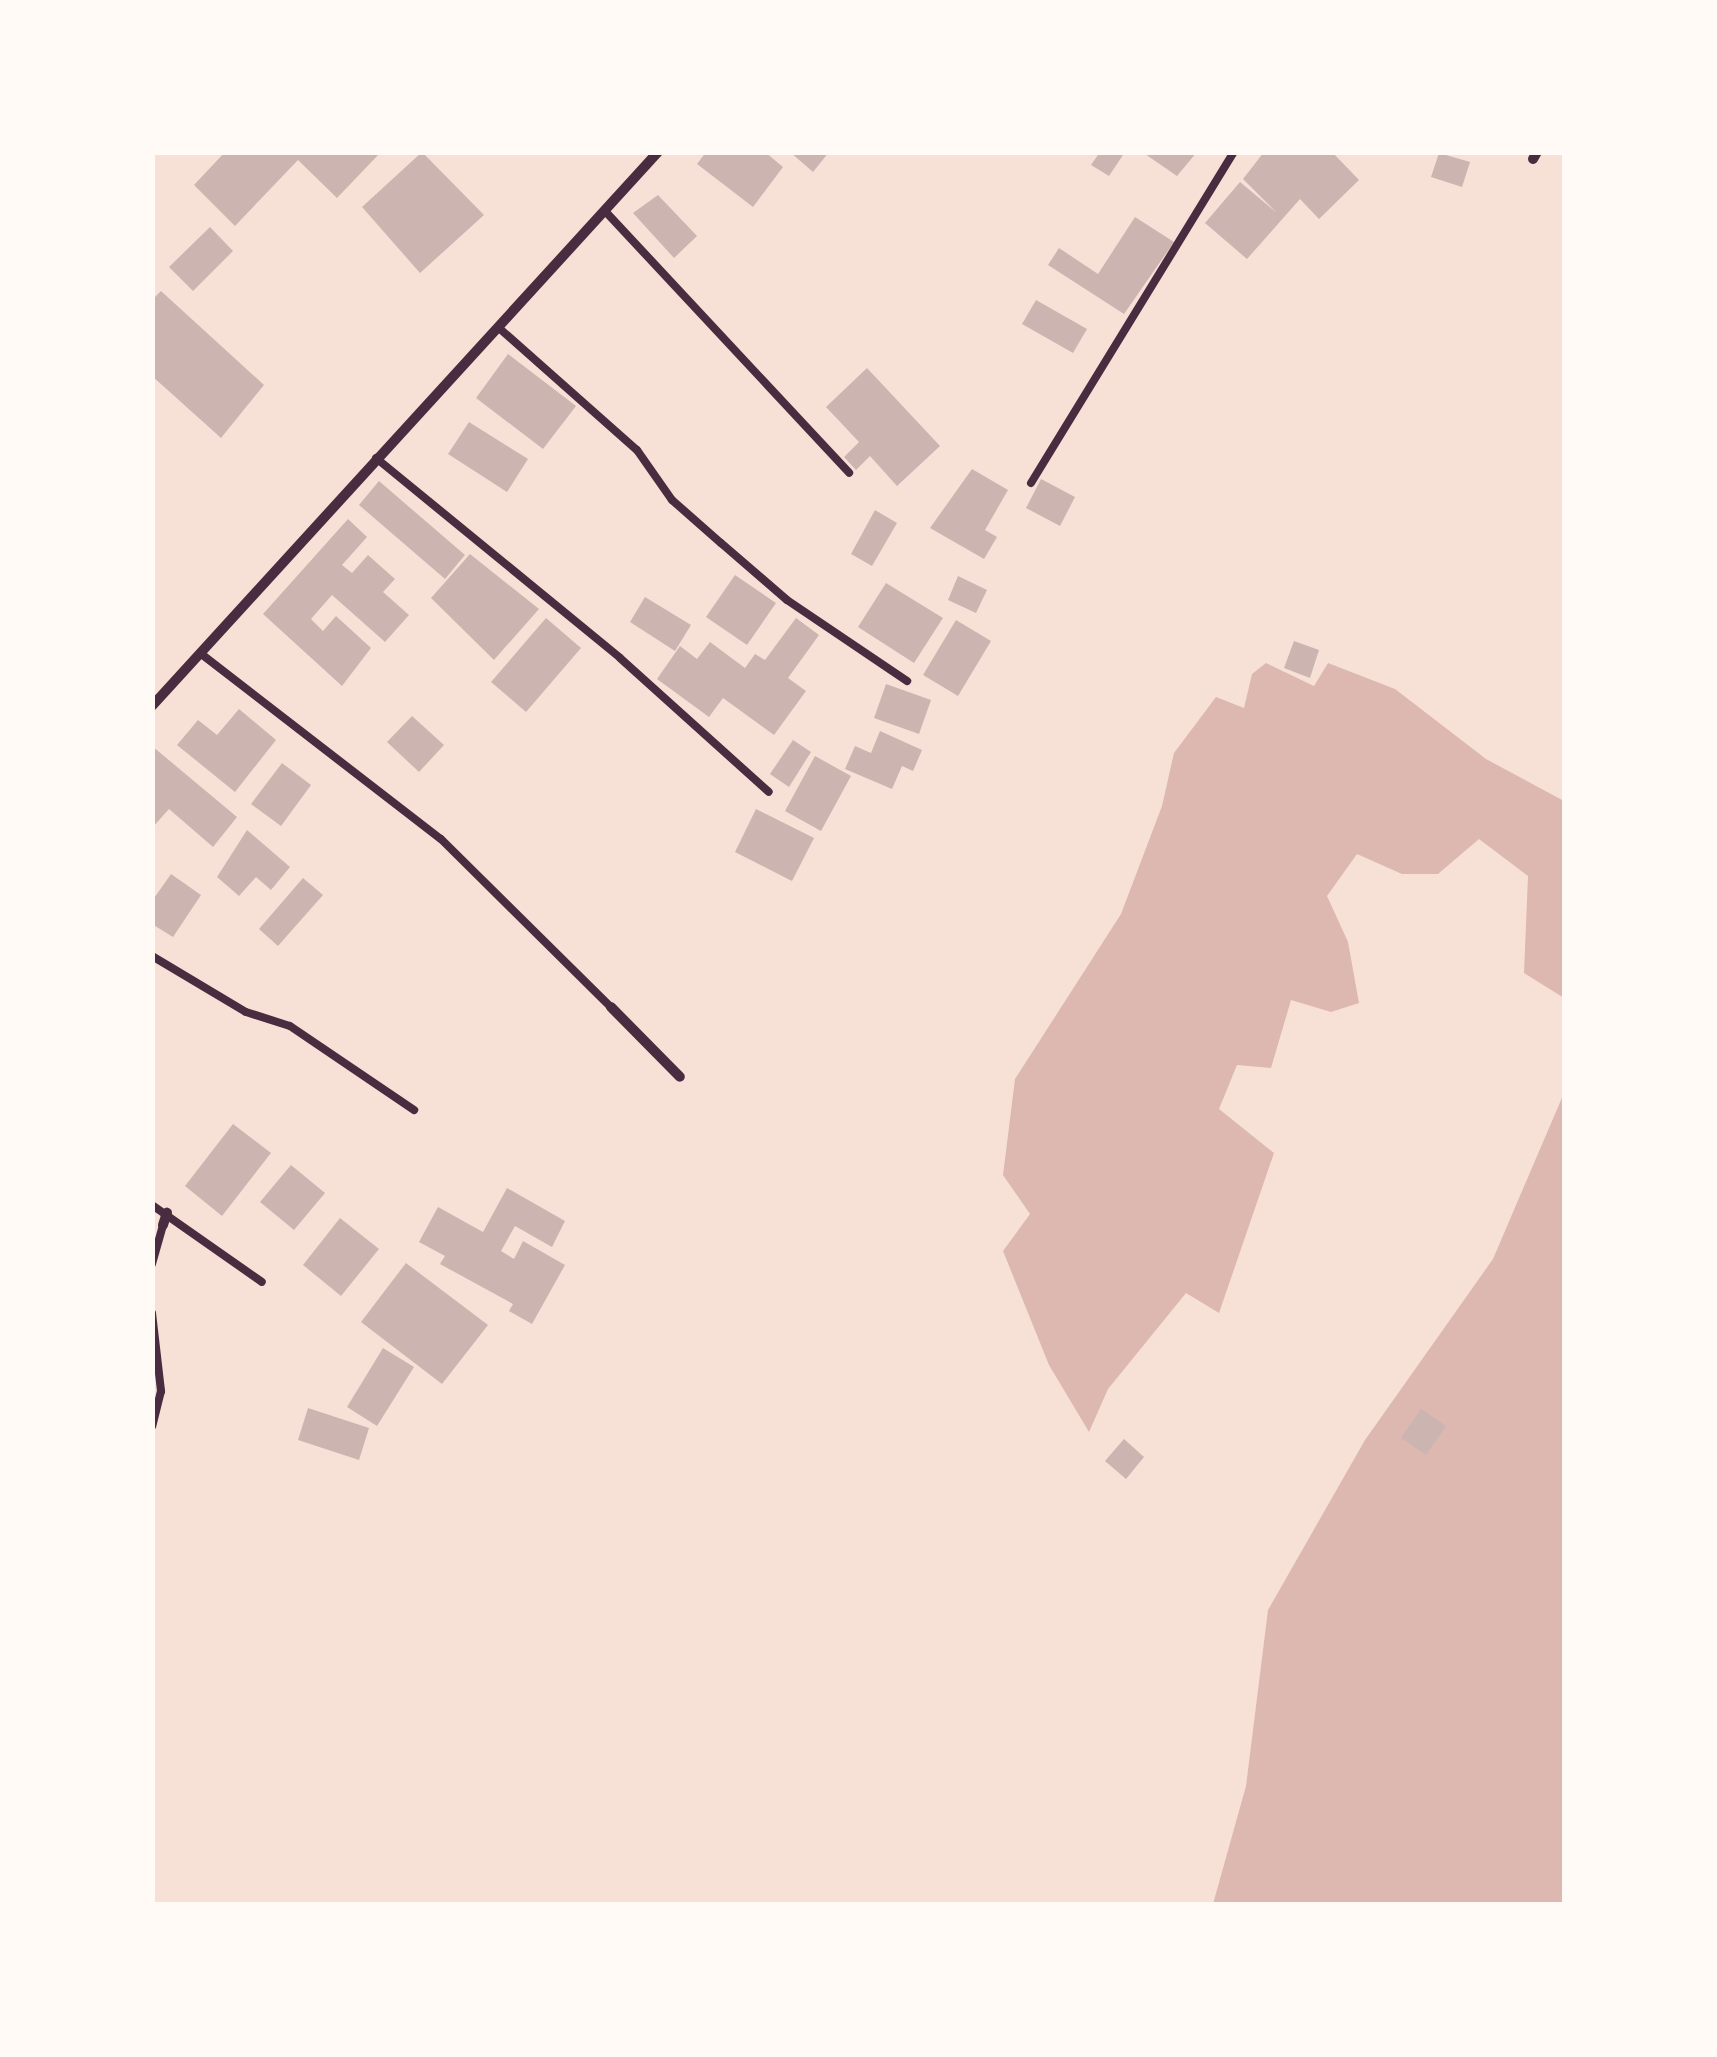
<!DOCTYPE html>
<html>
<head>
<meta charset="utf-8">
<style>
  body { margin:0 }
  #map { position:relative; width:1717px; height:2057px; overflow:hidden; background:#f7e1d7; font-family:"Fira Sans Condensed",sans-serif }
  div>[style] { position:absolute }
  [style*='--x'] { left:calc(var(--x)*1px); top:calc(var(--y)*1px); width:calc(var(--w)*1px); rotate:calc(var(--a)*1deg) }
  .water>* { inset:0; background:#dcb8b0 }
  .building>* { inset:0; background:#ccb4b1 }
  .service>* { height:8px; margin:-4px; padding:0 4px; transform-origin:4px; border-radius:4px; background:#4a2c40 }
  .minor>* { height:10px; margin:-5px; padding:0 5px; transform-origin:5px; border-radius:5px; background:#4a2c40 }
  span { translate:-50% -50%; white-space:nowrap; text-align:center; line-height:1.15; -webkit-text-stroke:8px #fffaf5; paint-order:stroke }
  .frame { position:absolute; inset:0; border:155px solid #fffaf5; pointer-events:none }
</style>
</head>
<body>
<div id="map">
  <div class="water">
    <i style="clip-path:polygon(1266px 663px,1314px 686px,1328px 663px,1395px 689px,1486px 759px,1564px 801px,1564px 998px,1524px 973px,1528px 876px,1479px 839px,1438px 874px,1402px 874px,1357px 854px,1327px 896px,1348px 942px,1359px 1003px,1331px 1012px,1291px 1000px,1271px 1068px,1237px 1065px,1219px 1109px,1274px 1153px,1219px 1313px,1186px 1293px,1108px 1389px,1089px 1432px,1049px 1365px,1003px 1251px,1030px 1214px,1003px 1175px,1015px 1079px,1121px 914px,1162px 806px,1174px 753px,1216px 697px,1244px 708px,1252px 674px)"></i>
    <i style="clip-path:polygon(1564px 1093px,1564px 1904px,1213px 1904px,1246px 1786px,1268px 1610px,1365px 1440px,1493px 1259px)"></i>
  </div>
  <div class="building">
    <i style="clip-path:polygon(225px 152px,381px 152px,337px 198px,298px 160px,235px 226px,194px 185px)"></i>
    <i style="clip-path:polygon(422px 152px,484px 215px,420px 273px,362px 207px)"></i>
    <i style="clip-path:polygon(706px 152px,765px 152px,783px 167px,753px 207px,697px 164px)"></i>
    <i style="clip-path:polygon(790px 152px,829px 152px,813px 172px)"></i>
    <i style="clip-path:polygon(1100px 152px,1125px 152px,1109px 176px,1091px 165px)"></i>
    <i style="clip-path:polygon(1142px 152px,1197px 152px,1177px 176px)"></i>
    <i style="clip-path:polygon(1264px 152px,1332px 152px,1359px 180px,1319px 219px,1300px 199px,1247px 259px,1205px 223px,1240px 182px,1277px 213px,1243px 179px)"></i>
    <i style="clip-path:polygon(1439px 153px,1470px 162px,1462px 187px,1431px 177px)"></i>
    <i style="clip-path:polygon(658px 195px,697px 236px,674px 258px,633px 213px)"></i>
    <i style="clip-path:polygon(1135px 217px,1174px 242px,1124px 314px,1048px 265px,1059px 248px,1098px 274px)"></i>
    <i style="clip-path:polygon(210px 227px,233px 251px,193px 291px,169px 267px)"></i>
    <i style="clip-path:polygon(161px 291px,264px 385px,221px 438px,152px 376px,152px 300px)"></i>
    <i style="clip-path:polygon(1036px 300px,1087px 329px,1073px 353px,1022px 324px)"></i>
    <i style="clip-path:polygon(508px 354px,576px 406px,543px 449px,476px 398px)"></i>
    <i style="clip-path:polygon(867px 368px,940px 446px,897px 486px,870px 456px,856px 470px,844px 457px,859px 442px,826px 407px)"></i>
    <i style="clip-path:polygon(469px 422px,528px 459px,507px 492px,448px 454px)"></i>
    <i style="clip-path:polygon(972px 469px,1008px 490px,985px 530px,997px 537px,984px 559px,930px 528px)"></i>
    <i style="clip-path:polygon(1041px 479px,1075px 497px,1060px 526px,1026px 508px)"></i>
    <i style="clip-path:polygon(379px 481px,465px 555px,445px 579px,359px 505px)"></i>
    <i style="clip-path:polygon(875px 510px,897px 523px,872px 566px,851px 554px)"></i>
    <i style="clip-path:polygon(348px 519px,367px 537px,342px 565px,352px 573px,368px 555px,395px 579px,383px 592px,409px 615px,385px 642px,332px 595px,311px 619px,323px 631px,336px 616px,371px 648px,342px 686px,263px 614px)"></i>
    <i style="clip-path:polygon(470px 554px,539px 609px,494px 660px,431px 598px)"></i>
    <i style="clip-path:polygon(735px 575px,776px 603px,747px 645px,706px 617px)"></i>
    <i style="clip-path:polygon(958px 576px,987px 590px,976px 613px,948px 600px)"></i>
    <i style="clip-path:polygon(886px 583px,943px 618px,914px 663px,858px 627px)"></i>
    <i style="clip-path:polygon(645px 597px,691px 625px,675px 651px,630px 622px)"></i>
    <i style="clip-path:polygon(546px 618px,581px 648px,526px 712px,491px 682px)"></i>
    <i style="clip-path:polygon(796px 618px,819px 635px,788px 678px,806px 691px,774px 735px,723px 698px,709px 717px,657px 679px,680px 646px,697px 659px,710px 642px,745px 668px,755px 654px,765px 660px)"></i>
    <i style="clip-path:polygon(956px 620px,991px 641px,958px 696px,923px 675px)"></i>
    <i style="clip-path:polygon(1294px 641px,1319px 650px,1310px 678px,1284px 668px)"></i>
    <i style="clip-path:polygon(886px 684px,931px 700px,919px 734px,874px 718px)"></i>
    <i style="clip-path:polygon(239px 709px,276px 740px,235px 792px,177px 745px,198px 720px,217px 735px)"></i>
    <i style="clip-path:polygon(412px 716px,444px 745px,419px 772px,387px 742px)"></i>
    <i style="clip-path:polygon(880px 731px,922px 750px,913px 771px,902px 766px,892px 789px,845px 769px,855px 746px,871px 753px)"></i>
    <i style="clip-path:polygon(793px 740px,811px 752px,789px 787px,770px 774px)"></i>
    <i style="clip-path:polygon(152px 746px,237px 817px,213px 847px,169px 809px,152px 828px)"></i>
    <i style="clip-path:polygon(815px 756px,851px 776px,821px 831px,785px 811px)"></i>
    <i style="clip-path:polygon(282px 763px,311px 785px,281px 826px,251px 804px)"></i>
    <i style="clip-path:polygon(756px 809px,814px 838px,792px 881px,735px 852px)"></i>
    <i style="clip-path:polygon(247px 830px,290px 867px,271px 890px,256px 877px,239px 896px,217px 877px)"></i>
    <i style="clip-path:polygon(171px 874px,201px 895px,173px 937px,152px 924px,152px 901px)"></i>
    <i style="clip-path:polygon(303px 878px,323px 895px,278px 946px,259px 929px)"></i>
    <i style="clip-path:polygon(233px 1124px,271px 1153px,222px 1216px,185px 1186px)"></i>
    <i style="clip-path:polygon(291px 1165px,325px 1193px,294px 1230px,260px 1202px)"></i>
    <i style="clip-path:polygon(507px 1188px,565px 1221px,552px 1247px,515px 1226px,501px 1251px,514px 1259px,523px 1241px,565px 1265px,532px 1324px,509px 1311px,513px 1304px,440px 1264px,445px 1256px,419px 1242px,438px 1207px,483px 1232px)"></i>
    <i style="clip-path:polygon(340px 1218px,379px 1249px,341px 1296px,303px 1265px)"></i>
    <i style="clip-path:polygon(406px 1263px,488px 1325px,442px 1384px,361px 1322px)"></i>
    <i style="clip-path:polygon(383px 1348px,414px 1367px,377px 1426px,347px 1407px)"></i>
    <i style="clip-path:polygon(308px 1408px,369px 1428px,359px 1460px,298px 1440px)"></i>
    <i style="clip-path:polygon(1421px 1409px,1446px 1426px,1426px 1455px,1401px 1438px)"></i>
    <i style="clip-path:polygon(1124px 1439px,1144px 1457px,1126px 1479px,1105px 1461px)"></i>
  </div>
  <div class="service">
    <i style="--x:605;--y:211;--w:358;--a:47"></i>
    <i style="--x:499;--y:328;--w:184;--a:41.5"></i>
    <i style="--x:637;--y:450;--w:61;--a:55"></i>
    <i style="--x:672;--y:500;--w:65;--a:41.3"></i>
    <i style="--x:721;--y:543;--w:87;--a:40.8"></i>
    <i style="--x:787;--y:600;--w:145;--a:34"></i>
    <i style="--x:376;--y:458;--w:315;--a:39.3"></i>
    <i style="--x:620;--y:658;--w:200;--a:42"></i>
    <i style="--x:1031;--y:483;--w:388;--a:-58.5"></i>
    <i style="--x:200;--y:653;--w:304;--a:37.7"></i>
    <i style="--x:441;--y:839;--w:239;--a:44.7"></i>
    <i style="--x:152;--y:956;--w:109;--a:30.8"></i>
    <i style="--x:246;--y:1012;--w:46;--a:17.7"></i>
    <i style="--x:290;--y:1026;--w:150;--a:34.1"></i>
    <i style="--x:152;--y:1205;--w:134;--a:35"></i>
    <i style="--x:152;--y:1264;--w:41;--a:-74.2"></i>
    <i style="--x:152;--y:1313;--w:79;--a:83.4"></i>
    <i style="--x:161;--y:1391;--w:36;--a:104"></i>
  </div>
  <div class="minor">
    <i style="--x:1533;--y:159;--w:8;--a:-60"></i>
    <i style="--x:152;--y:706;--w:750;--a:-47.59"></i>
    <i style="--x:611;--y:1007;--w:98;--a:45.4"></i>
    <i style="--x:163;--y:1225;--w:13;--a:-72"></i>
  </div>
  <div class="frame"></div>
</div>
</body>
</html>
